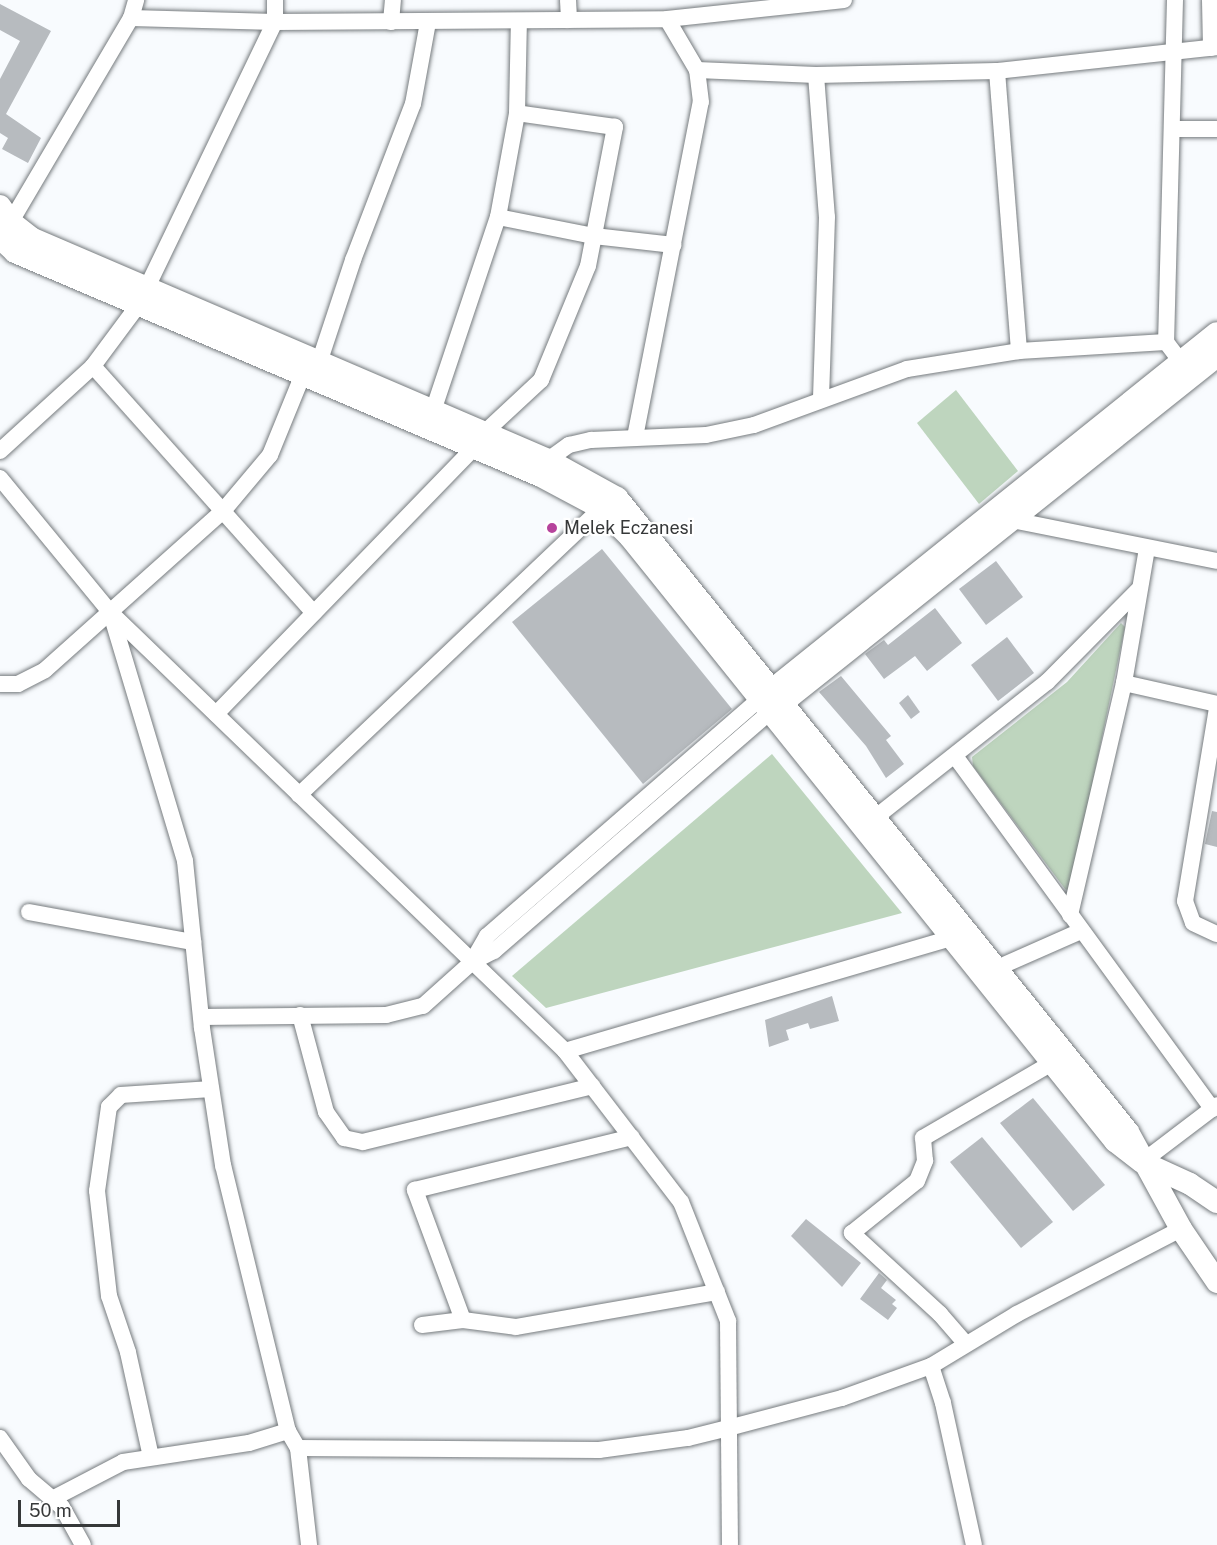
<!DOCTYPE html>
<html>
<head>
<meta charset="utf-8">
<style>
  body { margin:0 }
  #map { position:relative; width:1217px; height:1545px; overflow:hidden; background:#f8fbfe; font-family:"Public Sans",sans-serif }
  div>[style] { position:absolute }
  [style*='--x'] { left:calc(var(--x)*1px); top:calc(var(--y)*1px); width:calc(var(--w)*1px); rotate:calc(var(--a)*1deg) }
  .green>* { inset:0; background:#bed5be }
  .building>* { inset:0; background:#b7bbbf }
  .roads { filter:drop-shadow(0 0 2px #767b7e) drop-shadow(0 0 2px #767b7e) }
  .street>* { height:16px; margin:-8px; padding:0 8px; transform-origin:8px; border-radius:8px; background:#fff }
  .secondary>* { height:22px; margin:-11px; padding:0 11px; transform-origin:11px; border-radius:11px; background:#fff }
  .dots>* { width:16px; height:16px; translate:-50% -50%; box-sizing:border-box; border:3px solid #fff; border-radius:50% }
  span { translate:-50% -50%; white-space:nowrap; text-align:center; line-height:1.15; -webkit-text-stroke:4.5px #fff; paint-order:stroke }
  .poi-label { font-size:18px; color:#363839 }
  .left { translate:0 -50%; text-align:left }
  .scale { position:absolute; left:18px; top:1500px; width:102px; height:27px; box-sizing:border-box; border:3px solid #363839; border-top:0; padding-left:8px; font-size:18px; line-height:21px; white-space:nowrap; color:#363839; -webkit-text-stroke:4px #fff; paint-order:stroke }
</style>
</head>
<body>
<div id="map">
  <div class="green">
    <i style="clip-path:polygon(956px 390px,1018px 471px,979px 504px,917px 423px)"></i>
    <i style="clip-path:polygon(1121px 623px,1125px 627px,1070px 891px,1065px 889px,973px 766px,972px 757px,1067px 682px)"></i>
    <i style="clip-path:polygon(772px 754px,902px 913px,546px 1008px,512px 976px)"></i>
  </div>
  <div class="building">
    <i style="clip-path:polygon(0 4px,51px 31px,6px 114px,41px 138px,28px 163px,2px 149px,8px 138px,0 133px,0 79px,20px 41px,0 30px)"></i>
    <i style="clip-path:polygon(602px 549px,732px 709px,643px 784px,512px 622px)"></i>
    <i style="clip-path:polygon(996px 561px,1023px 597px,986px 625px,959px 589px)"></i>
    <i style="clip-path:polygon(935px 608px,962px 643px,927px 671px,915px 656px,884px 679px,865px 654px,884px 640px,888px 645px)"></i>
    <i style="clip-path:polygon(1007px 637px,1034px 673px,998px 701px,971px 665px)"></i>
    <i style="clip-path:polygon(841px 676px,891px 736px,886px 740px,904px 764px,886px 778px,866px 746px,819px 692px)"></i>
    <i style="clip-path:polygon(908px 695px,920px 712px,911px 719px,899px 703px)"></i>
    <i style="clip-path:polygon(1212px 811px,1217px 812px,1217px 847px,1205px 844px)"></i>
    <i style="clip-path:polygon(832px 996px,839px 1021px,810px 1029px,808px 1023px,786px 1030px,789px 1040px,769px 1047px,765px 1020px)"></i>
    <i style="clip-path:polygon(1033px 1098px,1105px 1185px,1073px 1211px,1000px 1123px)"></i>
    <i style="clip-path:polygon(982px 1137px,1053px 1222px,1021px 1248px,950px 1162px)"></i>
    <i style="clip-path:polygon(806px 1219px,861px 1263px,842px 1287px,791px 1236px)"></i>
    <i style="clip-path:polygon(879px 1273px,887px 1280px,881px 1288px,896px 1300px,892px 1304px,897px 1308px,888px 1320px,860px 1299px)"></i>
  </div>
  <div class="roads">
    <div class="street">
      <i style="--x:568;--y:0;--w:20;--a:87"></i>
      <i style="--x:1175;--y:0;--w:342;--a:91.5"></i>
      <i style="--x:1166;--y:342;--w:35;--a:53"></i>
      <i style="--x:1210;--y:0;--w:48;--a:88.8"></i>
      <i style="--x:131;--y:18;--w:144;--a:1.6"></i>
      <i style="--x:275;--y:22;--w:392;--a:-0.4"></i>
      <i style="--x:667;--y:19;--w:178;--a:-6.1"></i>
      <i style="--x:391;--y:22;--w:22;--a:-85"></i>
      <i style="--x:697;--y:70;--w:119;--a:2.4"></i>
      <i style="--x:816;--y:75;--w:181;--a:-1.3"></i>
      <i style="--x:997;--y:71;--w:221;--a:-6.2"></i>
      <i style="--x:997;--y:71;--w:281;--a:85.5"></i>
      <i style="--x:816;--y:75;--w:142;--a:85.6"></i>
      <i style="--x:827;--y:217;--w:181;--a:91.9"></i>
      <i style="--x:1172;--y:129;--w:45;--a:0"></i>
      <i style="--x:498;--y:217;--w:98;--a:11.2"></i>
      <i style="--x:594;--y:236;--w:80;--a:6.5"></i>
      <i style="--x:6;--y:230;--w:246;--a:-59.5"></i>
      <i style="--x:131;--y:18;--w:19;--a:-74"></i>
      <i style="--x:93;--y:366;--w:331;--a:48.2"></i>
      <i style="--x:316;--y:372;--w:118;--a:-71.7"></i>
      <i style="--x:353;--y:260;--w:167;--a:-69"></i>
      <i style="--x:413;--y:104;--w:83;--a:-79.6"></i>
      <i style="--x:433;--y:411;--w:205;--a:-71.5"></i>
      <i style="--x:498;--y:217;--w:106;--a:-79.6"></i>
      <i style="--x:517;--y:113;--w:92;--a:-88.8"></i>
      <i style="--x:635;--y:437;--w:341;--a:-78.9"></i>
      <i style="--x:701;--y:102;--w:32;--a:-97"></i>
      <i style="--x:697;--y:70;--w:59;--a:-120.5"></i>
      <i style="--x:0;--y:451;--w:126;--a:-42.4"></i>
      <i style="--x:93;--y:366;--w:77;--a:-53.4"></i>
      <i style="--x:139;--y:304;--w:313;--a:-64.3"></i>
      <i style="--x:275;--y:22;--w:22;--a:-90"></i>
      <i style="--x:544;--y:470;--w:11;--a:-68"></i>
      <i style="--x:548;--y:460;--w:26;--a:-36"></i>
      <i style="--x:569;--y:445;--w:23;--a:-13"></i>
      <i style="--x:591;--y:440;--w:115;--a:-2.5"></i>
      <i style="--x:706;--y:435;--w:49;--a:-11.8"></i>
      <i style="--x:754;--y:425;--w:163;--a:-20.1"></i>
      <i style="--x:907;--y:369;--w:113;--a:-9.1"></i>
      <i style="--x:1019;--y:351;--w:147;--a:-3.5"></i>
      <i style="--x:0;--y:478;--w:175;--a:50.6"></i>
      <i style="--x:111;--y:613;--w:631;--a:43.97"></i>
      <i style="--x:565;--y:1051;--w:190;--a:52.5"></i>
      <i style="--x:681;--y:1202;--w:128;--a:68.4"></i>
      <i style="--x:728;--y:1321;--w:224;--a:89.5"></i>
      <i style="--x:1002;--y:518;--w:219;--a:11.3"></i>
      <i style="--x:111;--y:614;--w:258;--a:73.3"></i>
      <i style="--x:185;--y:861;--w:168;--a:84.2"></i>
      <i style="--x:202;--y:1028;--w:139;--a:81.3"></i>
      <i style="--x:223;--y:1165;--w:274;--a:76.3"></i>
      <i style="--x:288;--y:1431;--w:20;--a:60"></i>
      <i style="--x:298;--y:1448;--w:98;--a:83.5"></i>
      <i style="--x:1124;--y:683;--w:95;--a:12.7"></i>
      <i style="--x:0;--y:684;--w:18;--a:0"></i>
      <i style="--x:18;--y:684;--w:30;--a:-27"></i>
      <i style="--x:45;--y:670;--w:239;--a:-41.8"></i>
      <i style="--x:223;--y:511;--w:73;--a:-50"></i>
      <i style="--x:270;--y:455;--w:87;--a:-67.8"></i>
      <i style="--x:1217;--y:708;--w:196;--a:99.4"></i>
      <i style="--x:1185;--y:901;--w:23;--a:70"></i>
      <i style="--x:1193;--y:923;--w:26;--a:25"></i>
      <i style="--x:216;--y:714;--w:372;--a:-45.9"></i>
      <i style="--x:475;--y:447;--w:17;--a:-57"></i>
      <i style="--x:484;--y:433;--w:78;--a:-42.9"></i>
      <i style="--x:541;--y:380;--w:123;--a:-67.6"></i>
      <i style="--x:588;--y:266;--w:142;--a:-79"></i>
      <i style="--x:615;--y:127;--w:99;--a:-171.9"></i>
      <i style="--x:955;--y:756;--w:437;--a:53.9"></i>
      <i style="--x:299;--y:795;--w:417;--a:-43.5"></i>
      <i style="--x:867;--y:824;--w:229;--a:-38.3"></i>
      <i style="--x:1047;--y:682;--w:129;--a:-45.3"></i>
      <i style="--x:29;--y:912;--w:167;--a:10.4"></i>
      <i style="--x:1070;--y:915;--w:238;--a:-76.9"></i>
      <i style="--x:1124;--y:683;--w:136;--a:-80.3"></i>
      <i style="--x:472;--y:962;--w:30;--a:-60"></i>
      <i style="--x:487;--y:936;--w:362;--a:-41"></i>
      <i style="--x:997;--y:968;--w:92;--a:-23.8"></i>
      <i style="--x:300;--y:1015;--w:100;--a:75"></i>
      <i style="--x:326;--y:1112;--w:32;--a:55"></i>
      <i style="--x:344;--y:1138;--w:19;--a:12"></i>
      <i style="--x:363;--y:1142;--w:236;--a:-13.7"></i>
      <i style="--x:201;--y:1017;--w:185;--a:-0.6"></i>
      <i style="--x:386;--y:1015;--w:38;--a:-14"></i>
      <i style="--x:423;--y:1006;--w:66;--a:-41.9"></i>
      <i style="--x:472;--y:962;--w:25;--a:-27"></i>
      <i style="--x:494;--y:951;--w:365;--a:-40.9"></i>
      <i style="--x:565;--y:1051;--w:403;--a:-16.3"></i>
      <i style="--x:952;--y:938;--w:9;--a:-41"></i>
      <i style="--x:1142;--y:1162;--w:94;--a:-37.2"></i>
      <i style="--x:463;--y:1320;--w:139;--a:-110.3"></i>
      <i style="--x:415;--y:1190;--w:223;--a:-13.7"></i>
      <i style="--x:422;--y:1325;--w:41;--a:-7"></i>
      <i style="--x:463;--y:1320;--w:53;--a:7.5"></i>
      <i style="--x:516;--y:1327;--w:204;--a:-9.9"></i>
      <i style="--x:966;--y:1344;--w:40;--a:-131"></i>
      <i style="--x:940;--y:1314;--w:120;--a:-137.4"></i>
      <i style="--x:852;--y:1233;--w:83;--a:-38.7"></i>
      <i style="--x:917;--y:1181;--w:22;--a:-68"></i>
      <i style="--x:925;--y:1161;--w:23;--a:-95"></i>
      <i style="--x:923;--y:1138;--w:149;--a:-30.2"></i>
      <i style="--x:931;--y:1366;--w:39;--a:72"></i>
      <i style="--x:943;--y:1403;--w:145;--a:77.7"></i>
      <i style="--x:0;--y:1438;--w:50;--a:54.7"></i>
      <i style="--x:29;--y:1479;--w:43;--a:40.3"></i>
      <i style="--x:62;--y:1507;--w:43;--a:61.1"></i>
      <i style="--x:298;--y:1448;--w:301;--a:0.4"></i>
      <i style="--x:599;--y:1450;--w:90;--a:-7.7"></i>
      <i style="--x:688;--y:1438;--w:45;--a:-14"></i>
      <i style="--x:732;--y:1427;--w:114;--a:-14.8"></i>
      <i style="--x:842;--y:1398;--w:95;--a:-19.8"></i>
      <i style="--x:931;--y:1366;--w:100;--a:-31.2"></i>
      <i style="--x:1017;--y:1314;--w:185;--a:-27.4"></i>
      <i style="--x:151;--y:1457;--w:107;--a:-102.4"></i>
      <i style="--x:128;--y:1352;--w:59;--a:-108.7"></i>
      <i style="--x:109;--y:1296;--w:106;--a:-96.5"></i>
      <i style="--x:97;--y:1191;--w:85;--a:-81.9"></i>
      <i style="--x:109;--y:1107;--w:17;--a:-45"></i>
      <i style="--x:121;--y:1095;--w:90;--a:-3.8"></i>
      <i style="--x:52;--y:1499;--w:80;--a:-27.5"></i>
      <i style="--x:123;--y:1462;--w:127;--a:-8.6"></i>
      <i style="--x:249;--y:1443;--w:41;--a:-17.1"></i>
    </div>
    <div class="secondary">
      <i style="--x:0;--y:206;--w:21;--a:55"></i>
      <i style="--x:12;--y:223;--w:24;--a:38"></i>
      <i style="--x:31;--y:238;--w:563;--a:23.24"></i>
      <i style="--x:548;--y:460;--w:79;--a:28.8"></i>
      <i style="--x:617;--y:498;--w:814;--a:51.13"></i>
      <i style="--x:1128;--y:1132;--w:111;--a:61.3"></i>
      <i style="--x:1181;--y:1229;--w:64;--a:55.8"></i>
      <i style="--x:0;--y:238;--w:21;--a:43"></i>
      <i style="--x:15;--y:252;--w:572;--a:23.07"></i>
      <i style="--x:541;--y:476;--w:68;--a:28.1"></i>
      <i style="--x:601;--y:508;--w:41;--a:45"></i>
      <i style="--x:630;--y:537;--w:775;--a:51.24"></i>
      <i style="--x:1115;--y:1141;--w:34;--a:38"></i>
      <i style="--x:1142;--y:1162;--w:53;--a:24.6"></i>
      <i style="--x:1190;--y:1184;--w:32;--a:34"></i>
      <i style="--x:762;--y:698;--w:583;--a:-38.74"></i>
      <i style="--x:772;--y:711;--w:569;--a:-38.58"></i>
    </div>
  </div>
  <div class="dots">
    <i style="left:552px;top:528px;background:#b6439c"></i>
  </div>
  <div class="poi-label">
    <span class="left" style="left:564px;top:528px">Melek Eczanesi</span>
  </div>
  <div class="scale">50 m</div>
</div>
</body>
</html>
